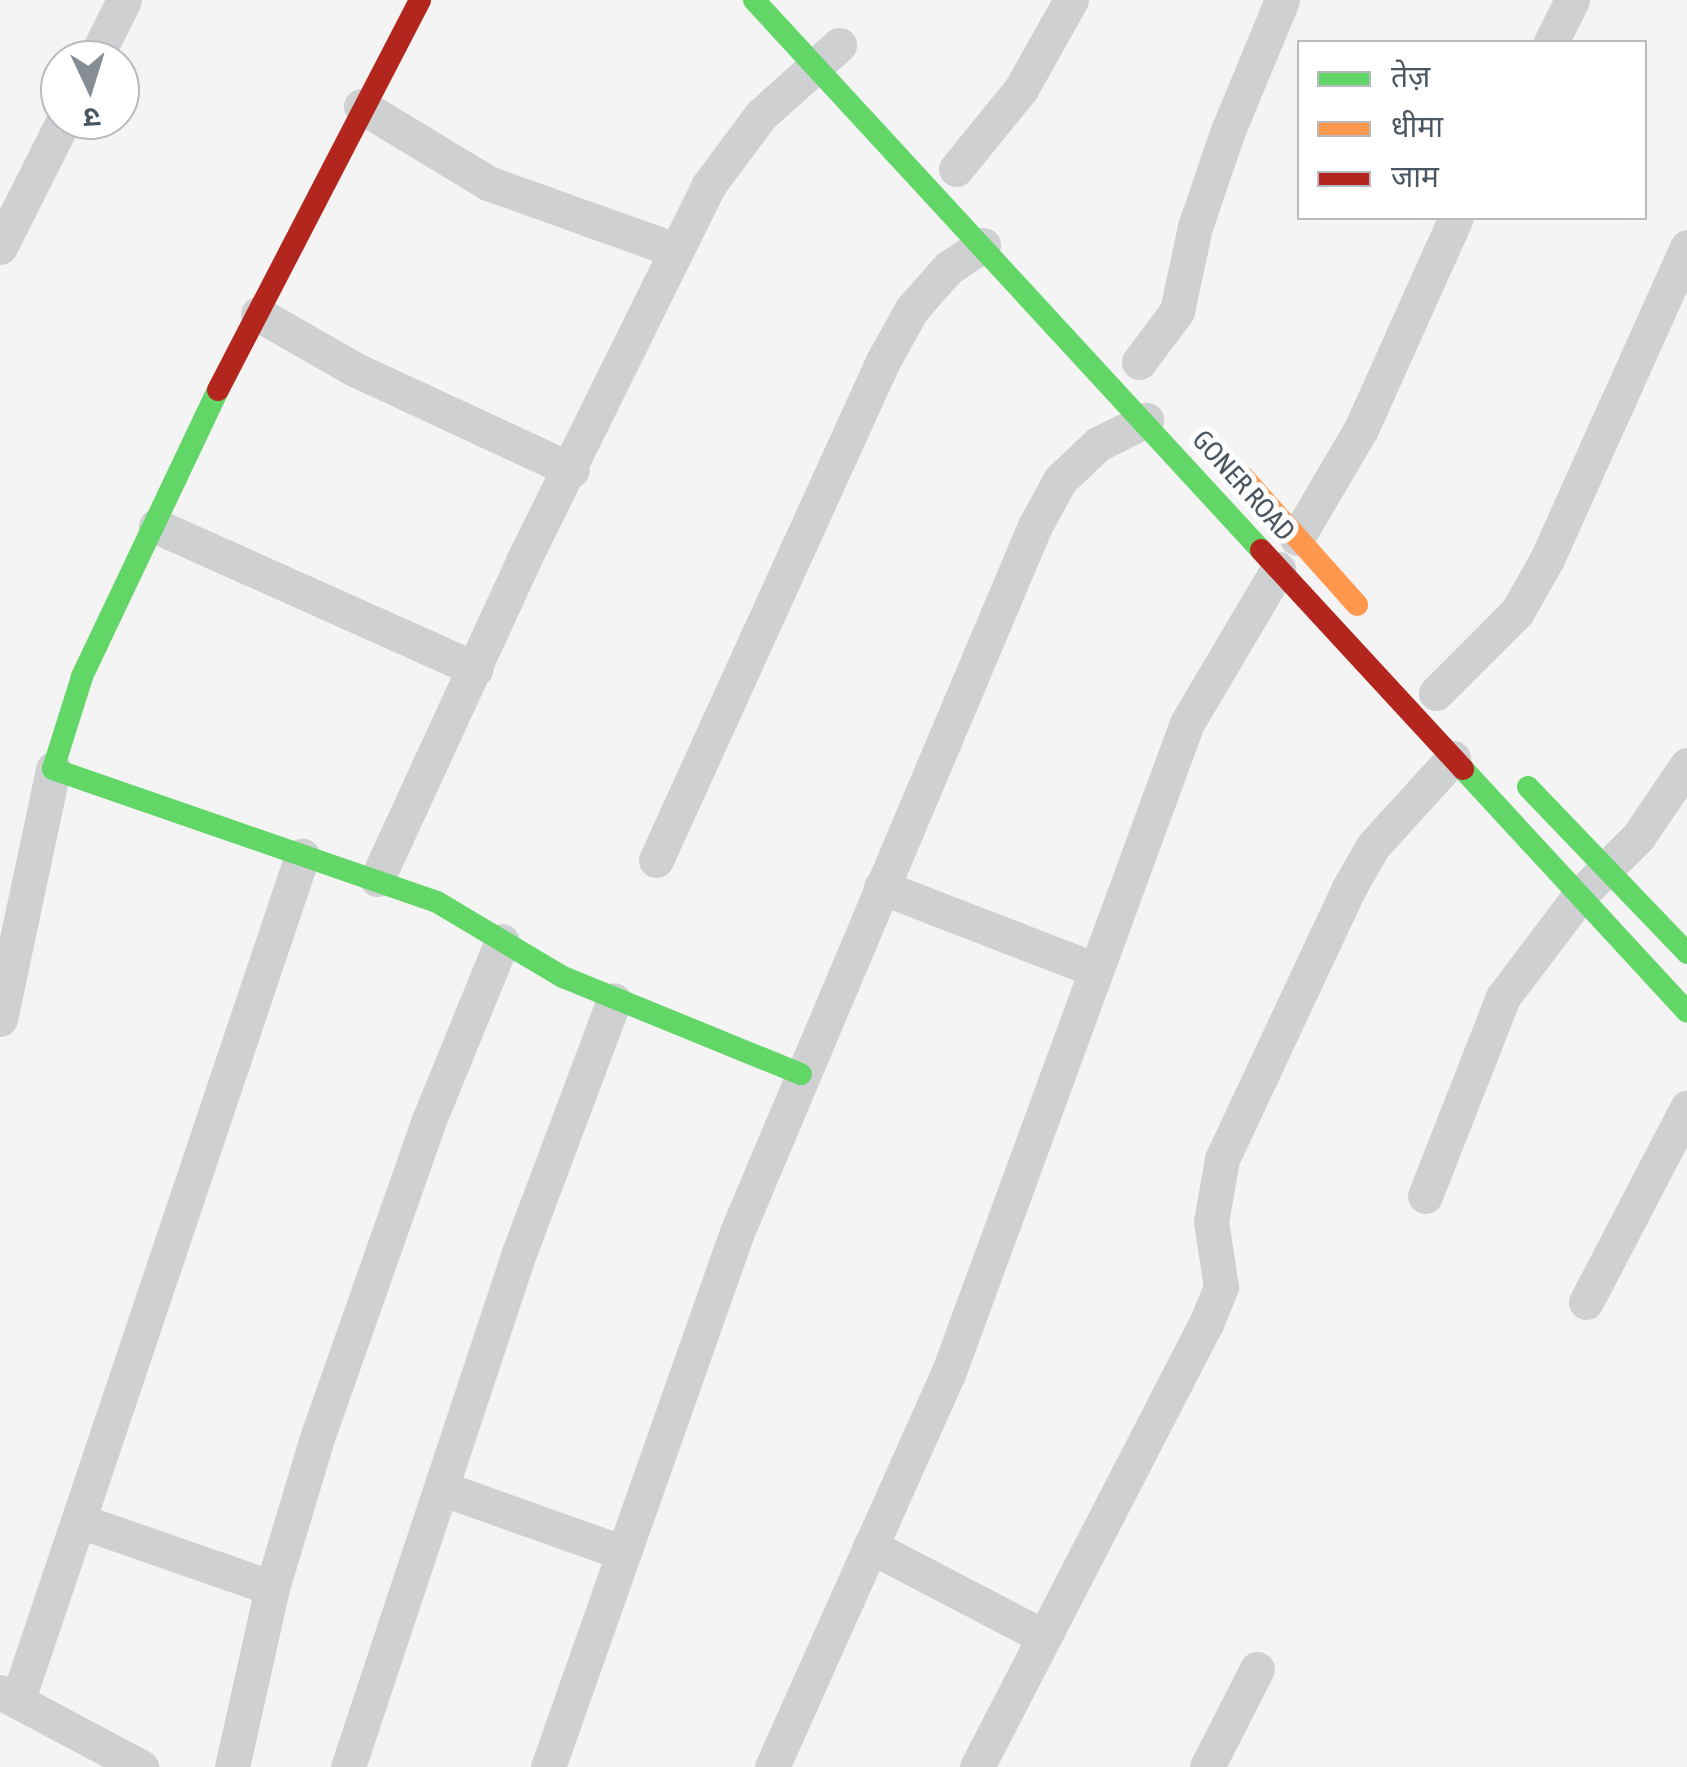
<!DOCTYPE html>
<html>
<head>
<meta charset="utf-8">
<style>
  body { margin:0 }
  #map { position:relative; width:1687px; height:1767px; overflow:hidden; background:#f4f4f4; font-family:"Asap Condensed","Noto Sans Devanagari",sans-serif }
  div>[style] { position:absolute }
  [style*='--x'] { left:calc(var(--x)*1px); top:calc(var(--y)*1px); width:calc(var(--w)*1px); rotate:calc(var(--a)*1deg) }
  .street>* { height:35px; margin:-17.5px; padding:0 17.5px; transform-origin:17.5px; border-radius:17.5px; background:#ced0d2 }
  .fast>* { height:22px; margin:-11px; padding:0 11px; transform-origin:11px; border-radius:11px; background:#63d668 }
  .slow>* { height:22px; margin:-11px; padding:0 11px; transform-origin:11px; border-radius:11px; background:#ff974d }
  .jam>* { height:22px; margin:-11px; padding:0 11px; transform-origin:11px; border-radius:11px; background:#b3261e }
  span { translate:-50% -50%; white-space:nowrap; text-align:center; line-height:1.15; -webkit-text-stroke:10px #fff; paint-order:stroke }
  .street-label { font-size:28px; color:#4a5661 }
  .legend { position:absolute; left:1297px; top:40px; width:350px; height:180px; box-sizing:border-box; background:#fff; border:2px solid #b7bbc0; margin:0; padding:12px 18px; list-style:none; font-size:30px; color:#4a5661 }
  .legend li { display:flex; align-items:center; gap:20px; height:50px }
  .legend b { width:50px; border:2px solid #b7bbc0 }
  .north { position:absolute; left:40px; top:40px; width:100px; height:100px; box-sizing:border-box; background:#fff; border:2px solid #b7bbc0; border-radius:50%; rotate:176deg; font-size:28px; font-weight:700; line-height:40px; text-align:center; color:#4a5661 }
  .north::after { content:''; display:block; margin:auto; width:35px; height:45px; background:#868d94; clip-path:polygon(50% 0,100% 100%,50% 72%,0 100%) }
</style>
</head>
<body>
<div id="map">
  <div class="street">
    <i style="--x:1551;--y:42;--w:47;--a:-63.4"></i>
    <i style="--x:94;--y:60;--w:67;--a:-63.4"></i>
    <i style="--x:361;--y:106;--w:149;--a:31.2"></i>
    <i style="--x:488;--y:183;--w:199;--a:19.7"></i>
    <i style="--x:956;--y:169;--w:103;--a:-50.9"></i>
    <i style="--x:1021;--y:89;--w:102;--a:-60.7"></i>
    <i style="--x:0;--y:247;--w:142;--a:-63.3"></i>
    <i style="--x:258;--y:314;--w:111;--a:29.8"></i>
    <i style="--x:354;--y:369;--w:240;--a:24.9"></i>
    <i style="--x:1139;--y:362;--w:64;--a:-53.3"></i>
    <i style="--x:1177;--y:311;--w:86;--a:-77.9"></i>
    <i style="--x:1195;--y:227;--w:99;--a:-71.2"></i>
    <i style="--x:1227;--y:133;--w:144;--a:-67.5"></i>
    <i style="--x:156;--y:526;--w:350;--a:24.1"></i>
    <i style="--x:1297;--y:538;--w:126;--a:-59.6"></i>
    <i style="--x:1361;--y:429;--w:231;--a:-65.8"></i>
    <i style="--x:1436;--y:693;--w:115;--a:-45"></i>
    <i style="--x:1517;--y:612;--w:61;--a:-60.5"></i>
    <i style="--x:1547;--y:559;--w:342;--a:-65.8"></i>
    <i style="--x:656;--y:860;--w:548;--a:-65.54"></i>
    <i style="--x:883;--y:361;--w:60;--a:-60.9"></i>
    <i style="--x:912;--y:309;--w:55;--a:-48.7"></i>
    <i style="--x:948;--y:268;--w:42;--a:-33.3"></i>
    <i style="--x:377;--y:879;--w:350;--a:-65.3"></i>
    <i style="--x:523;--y:561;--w:418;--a:-63.7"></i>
    <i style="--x:708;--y:186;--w:89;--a:-53.3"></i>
    <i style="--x:761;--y:115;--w:105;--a:-41.9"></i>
    <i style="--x:881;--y:887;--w:227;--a:21.1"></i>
    <i style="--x:0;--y:1019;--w:256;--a:-78"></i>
    <i style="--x:1425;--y:1196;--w:214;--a:-68.6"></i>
    <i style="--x:1503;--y:997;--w:129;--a:-52.9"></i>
    <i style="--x:1581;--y:894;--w:81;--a:-45"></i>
    <i style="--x:1638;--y:837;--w:87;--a:-55.8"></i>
    <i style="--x:1586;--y:1302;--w:219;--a:-62.5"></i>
    <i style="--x:441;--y:1488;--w:194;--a:19.6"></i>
    <i style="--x:80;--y:1521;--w:203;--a:19.2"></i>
    <i style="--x:870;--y:1546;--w:196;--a:27.6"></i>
    <i style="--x:0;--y:1692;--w:160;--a:28"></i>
    <i style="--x:18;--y:1699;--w:890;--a:-71.38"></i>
    <i style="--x:232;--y:1767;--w:183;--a:-77.4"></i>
    <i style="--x:272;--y:1588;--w:157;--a:-73.3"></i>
    <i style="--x:317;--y:1438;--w:337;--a:-70.6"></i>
    <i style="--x:429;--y:1120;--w:193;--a:-67.8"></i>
    <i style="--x:348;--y:1767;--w:542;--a:-71.6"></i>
    <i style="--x:519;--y:1253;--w:270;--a:-69.4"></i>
    <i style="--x:548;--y:1767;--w:567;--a:-70.54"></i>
    <i style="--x:737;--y:1232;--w:766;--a:-67.12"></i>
    <i style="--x:1035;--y:526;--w:52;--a:-61.5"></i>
    <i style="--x:1060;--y:480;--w:52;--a:-43.5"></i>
    <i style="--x:1098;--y:444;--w:54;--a:-26.6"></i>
    <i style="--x:772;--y:1767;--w:431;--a:-65.9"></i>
    <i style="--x:948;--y:1374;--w:693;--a:-69.84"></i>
    <i style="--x:1187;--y:723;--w:179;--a:-59.4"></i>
    <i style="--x:977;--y:1767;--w:499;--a:-62.7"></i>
    <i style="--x:1206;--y:1324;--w:40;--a:-68"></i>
    <i style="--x:1221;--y:1287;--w:66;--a:-98.7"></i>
    <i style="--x:1211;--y:1222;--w:64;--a:-80.1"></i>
    <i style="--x:1222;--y:1159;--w:299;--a:-64.9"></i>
    <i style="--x:1349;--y:888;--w:48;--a:-60.3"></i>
    <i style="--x:1373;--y:846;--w:119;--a:-47.7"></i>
    <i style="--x:1207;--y:1767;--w:110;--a:-63"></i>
  </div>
  <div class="fast">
    <i style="--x:754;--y:0;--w:748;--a:47.33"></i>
    <i style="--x:218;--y:390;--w:318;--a:115.4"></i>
    <i style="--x:82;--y:677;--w:96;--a:107.5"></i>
    <i style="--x:53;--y:769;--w:406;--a:19.1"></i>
    <i style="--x:437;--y:902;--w:147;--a:30.8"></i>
    <i style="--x:563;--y:977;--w:257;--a:22.2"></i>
    <i style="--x:1463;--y:769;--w:330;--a:47.3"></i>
    <i style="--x:1528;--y:787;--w:230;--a:46.2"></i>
  </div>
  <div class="slow">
    <i style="--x:1244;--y:478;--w:170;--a:48.3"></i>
  </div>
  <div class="jam">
    <i style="--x:218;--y:390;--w:439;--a:-62.6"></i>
    <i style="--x:1261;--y:550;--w:298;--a:47.3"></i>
  </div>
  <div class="street-label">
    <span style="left:1244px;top:485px;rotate:48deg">GONER ROAD</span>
  </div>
  <ul class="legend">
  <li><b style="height:12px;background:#63d668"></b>तेज़</li>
  <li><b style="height:12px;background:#ff974d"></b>धीमा</li>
  <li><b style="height:12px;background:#b3261e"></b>जाम</li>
  </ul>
  <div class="north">उ</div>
</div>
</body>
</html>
